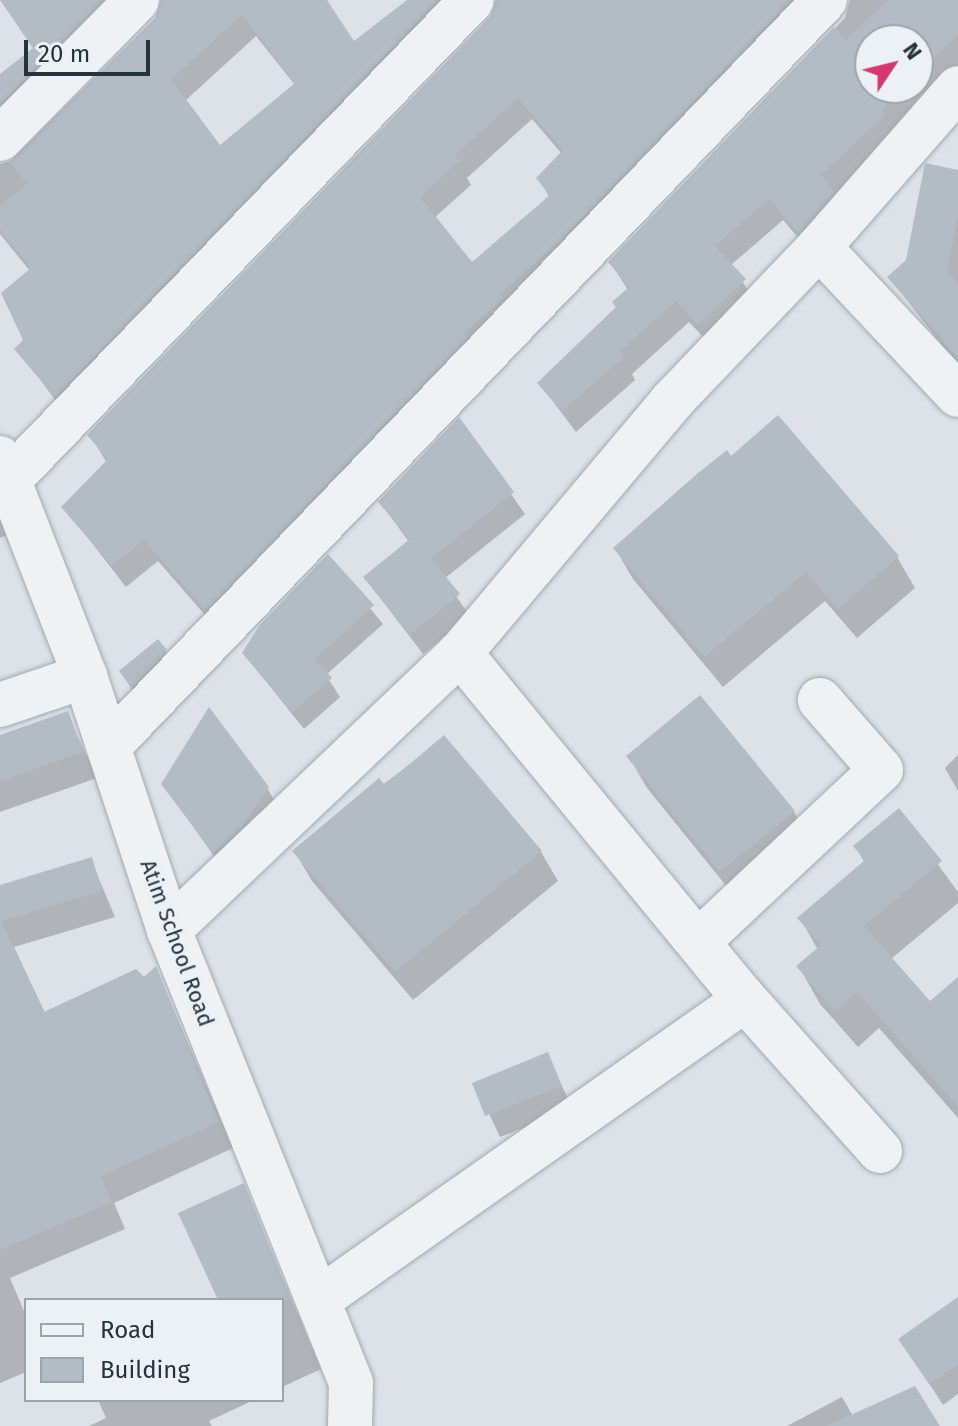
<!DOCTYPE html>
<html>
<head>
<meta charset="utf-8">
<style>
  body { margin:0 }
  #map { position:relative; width:958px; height:1426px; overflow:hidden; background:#dce2e7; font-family:"Fira Sans",sans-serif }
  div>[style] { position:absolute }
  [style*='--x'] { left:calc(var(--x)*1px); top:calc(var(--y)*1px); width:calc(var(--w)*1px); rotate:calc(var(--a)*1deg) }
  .shadow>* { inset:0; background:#0003 }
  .building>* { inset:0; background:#b3bcc4 }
  .roads { filter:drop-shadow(0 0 2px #a1aab1) drop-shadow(0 0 2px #a1aab1) }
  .street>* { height:44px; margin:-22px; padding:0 22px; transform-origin:22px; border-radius:22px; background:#eef2f5 }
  span { translate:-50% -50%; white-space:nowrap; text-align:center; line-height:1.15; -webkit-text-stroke:8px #ebf1f5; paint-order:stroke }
  .street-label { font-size:22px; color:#25333d }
  .legend { position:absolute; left:24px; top:1298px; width:260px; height:104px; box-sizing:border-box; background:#ebf1f5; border:2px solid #9ca5ab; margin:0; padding:10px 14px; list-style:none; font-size:24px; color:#25333d }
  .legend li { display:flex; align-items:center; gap:16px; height:40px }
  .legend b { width:40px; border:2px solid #9ca5ab }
  .north { position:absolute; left:854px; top:24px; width:80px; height:80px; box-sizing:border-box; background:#ebf1f5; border:2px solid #9ca5ab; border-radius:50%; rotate:55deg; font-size:22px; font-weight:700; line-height:32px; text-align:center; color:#25333d }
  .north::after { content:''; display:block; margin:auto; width:28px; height:36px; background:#d3396e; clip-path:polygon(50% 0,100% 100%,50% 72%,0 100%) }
  .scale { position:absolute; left:24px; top:40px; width:126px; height:36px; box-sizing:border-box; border:4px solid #25333d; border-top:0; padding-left:10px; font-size:24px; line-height:28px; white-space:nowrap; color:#25333d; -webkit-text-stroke:6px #ebf1f5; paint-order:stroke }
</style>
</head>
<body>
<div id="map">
  <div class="shadow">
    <i style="clip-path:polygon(1px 0,148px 0,0 139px,0 77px,34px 50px)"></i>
    <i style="clip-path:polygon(evenodd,161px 0,324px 0,354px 44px,410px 0,483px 0,69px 418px,17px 349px,26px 340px,30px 271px,0 234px,0 164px,19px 158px,156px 19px,161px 0,256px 36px,295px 85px,219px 148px,185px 101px,256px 36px)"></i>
    <i style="clip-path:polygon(evenodd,496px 0,836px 0,219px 631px,158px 561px,126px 587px,64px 507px,107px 463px,90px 435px,492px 19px,496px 0,532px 119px,562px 154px,538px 178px,550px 198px,472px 265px,434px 218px,471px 185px,467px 178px,532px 119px)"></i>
    <i style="clip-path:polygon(evenodd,850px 0,958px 0,958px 72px,812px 254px,783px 220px,731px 265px,757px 303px,712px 346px,689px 322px,632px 374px,635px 380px,576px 432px,539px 383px,618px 309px,628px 290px,610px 262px,845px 18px,850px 0,870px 40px,918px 40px,918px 88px,870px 88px,870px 40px)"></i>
    <i style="clip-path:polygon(958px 172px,958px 366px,889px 277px,908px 261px)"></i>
    <i style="clip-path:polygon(459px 420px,525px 514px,444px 579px,470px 616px,423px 654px,365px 578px,409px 542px,380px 502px)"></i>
    <i style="clip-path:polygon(0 518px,7px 535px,0 538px)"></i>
    <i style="clip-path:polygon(615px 548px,897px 557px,915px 588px,857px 638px,825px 601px,723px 687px,633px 579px)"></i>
    <i style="clip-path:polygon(328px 557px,383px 624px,326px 675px,340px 697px,304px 729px,244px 654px)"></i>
    <i style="clip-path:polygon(165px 651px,177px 672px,133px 692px,121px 671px)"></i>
    <i style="clip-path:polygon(700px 698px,794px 812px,812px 844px,740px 903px,647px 788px,629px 757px)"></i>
    <i style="clip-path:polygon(67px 714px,97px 778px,0 812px,0 736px)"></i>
    <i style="clip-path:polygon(444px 738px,541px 852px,558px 881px,413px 1000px,312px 881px,295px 852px)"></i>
    <i style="clip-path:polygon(958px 755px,958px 791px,945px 768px)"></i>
    <i style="clip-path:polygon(163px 784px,267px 788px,286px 820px,233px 883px)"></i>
    <i style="clip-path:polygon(899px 811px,958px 892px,958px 903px,891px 959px,930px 1004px,958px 980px,958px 1118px,879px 1028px,858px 1047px,820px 1004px,799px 967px,818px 950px,800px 918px,865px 863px,855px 846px)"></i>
    <i style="clip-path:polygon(91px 860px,115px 917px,14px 947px,45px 1013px,144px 979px,156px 969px,233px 1148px,114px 1203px,125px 1229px,10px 1278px,26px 1316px,26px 1372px,0 1383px,0 888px)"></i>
    <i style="clip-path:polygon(547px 1055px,573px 1109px,500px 1137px,475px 1084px)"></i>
    <i style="clip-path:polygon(243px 1185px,321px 1369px,282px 1387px,282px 1300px,219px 1300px)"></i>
    <i style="clip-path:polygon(958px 1324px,958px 1394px,943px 1405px,901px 1340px)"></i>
    <i style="clip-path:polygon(842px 1397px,853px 1416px,938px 1426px,787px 1426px)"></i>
    <i style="clip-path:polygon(98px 1400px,254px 1400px,209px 1421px,212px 1426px,89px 1426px,106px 1418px)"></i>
  </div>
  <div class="building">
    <i style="clip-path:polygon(0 0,102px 0,0 103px,0 74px,33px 48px)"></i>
    <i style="clip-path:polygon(evenodd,161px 0,327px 0,354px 41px,407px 0,437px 0,55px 397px,14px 349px,23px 340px,1px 293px,31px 268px,0 230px,0 206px,27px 184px,10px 161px,155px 18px,161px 0,242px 15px,295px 83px,220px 145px,171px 79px,242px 15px)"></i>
    <i style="clip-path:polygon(evenodd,496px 0,790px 0,556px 244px,500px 294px,503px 298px,464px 333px,467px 337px,205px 610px,144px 540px,112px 566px,61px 507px,108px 459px,87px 435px,490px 17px,496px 0,518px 98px,563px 150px,536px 178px,550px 195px,472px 262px,420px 197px,459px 161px,454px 156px,518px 98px)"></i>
    <i style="clip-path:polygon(888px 0,958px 0,958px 35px,918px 72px,918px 40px,870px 40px,870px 88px,904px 88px,881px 110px,885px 115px,821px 175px,834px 192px,798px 233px,769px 199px,715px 246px,746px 279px,698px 325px,676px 301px,620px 351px,624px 357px,562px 411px,537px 383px,616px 307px,612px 302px,629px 287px,608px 262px,834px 27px,846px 40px)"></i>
    <i style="clip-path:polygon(925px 163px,958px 170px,958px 213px,947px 272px,958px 285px,958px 358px,887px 277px,906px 260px)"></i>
    <i style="clip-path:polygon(778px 415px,899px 556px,838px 609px,806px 572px,704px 657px,613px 548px,698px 473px,727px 450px,731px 456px)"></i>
    <i style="clip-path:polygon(459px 417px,514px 492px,431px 559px,460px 594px,410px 635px,363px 577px,410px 539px,378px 502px)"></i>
    <i style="clip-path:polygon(328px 554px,374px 605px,315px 659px,332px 678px,292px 712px,242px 653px,259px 626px)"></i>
    <i style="clip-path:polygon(158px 639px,167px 650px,131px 687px,119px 671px)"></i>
    <i style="clip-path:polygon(700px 695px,795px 811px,720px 872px,626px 756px)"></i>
    <i style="clip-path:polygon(209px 707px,269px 787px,242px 826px,213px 853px,161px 784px)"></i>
    <i style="clip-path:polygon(68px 711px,83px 752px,0 781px,0 735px)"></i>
    <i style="clip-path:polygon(444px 735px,542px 851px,395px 972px,292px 851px,379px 778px,385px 785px)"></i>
    <i style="clip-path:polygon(899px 808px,942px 861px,864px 926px,930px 1001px,958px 977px,958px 1107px,857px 992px,835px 1011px,796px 966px,821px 945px,797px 918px,865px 860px,853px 846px)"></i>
    <i style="clip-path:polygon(92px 857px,102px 891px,1px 921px,44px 1012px,136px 969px,144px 977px,156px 966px,219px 1122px,101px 1176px,112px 1202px,0 1250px,0 885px)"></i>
    <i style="clip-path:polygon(548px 1052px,562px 1086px,485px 1116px,472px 1083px)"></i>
    <i style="clip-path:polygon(244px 1183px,291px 1300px,218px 1300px,178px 1213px)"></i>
    <i style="clip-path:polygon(958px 1297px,958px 1364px,929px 1384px,898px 1339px)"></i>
    <i style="clip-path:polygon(915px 1386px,940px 1426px,826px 1426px)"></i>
  </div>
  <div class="roads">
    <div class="street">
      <i style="--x:0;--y:139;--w:195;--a:-45.4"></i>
      <i style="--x:819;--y:247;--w:203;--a:46.8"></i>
      <i style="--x:0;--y:458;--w:234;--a:68.7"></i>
      <i style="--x:85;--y:676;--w:268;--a:71.7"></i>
      <i style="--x:169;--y:930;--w:488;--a:68.1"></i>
      <i style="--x:351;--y:1383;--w:43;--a:91.3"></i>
      <i style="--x:8;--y:481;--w:668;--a:-46.03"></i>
      <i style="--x:0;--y:705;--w:90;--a:-18.8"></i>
      <i style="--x:109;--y:746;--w:1034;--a:-46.18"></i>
      <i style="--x:169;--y:930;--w:402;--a:-43.6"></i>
      <i style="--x:460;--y:653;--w:328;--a:-49.9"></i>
      <i style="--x:671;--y:402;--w:214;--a:-46.3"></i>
      <i style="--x:819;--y:247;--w:211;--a:-48.8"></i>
      <i style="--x:700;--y:940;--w:248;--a:-43.2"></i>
      <i style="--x:881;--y:770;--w:93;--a:-131.1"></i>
      <i style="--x:741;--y:995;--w:209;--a:48.3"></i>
      <i style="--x:318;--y:1300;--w:515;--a:-35.11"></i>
      <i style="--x:739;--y:1004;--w:9;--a:-77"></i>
      <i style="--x:741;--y:995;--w:443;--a:-129.4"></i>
    </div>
  </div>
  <div class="street-label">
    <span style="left:177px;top:943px;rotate:70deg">Atim School Road</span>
  </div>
  <ul class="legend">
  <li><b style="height:10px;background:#eef2f5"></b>Road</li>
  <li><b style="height:22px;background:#b3bcc4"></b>Building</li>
  </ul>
  <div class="north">N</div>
  <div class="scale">20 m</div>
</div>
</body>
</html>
